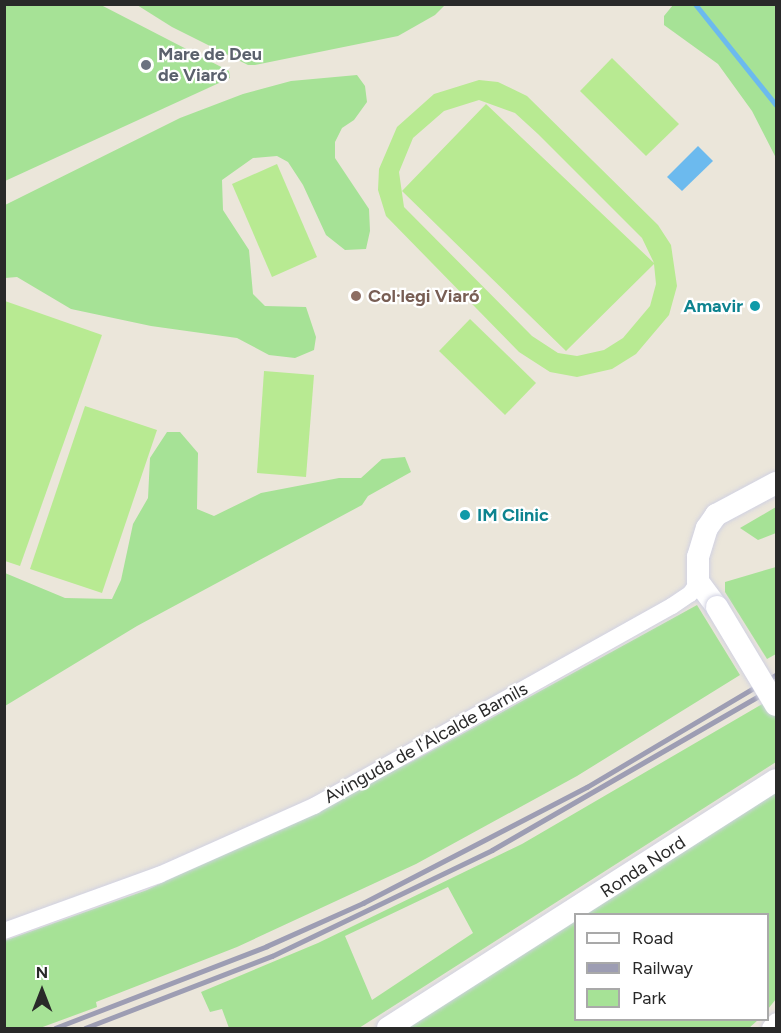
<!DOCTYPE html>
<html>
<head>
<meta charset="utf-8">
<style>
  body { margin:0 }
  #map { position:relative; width:781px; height:1033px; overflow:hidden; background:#ebe6da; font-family:Figtree,sans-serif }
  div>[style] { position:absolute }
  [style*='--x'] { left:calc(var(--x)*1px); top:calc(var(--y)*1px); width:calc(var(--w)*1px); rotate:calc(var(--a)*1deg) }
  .green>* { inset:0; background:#a6e296 }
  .pitch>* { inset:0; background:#b8ea92 }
  .water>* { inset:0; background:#6cbaee }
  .stream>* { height:5px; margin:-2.5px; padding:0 2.5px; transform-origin:2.5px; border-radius:2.5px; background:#6cbaee }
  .roads { filter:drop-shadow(0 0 2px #d0d1e2) drop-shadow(0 0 2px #d0d1e2) }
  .street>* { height:16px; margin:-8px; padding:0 8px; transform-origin:8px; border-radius:8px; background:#fff }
  .secondary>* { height:22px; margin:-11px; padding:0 11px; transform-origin:11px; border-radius:11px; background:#fff }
  .rail>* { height:4.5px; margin:-2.25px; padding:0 2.25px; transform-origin:2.25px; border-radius:2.25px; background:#9d9db3 }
  .bridges { filter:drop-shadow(0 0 2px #d0d1e2) drop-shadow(0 0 2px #d0d1e2) }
  .secondary-bridge>* { height:22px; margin:-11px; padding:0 11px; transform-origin:11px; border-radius:11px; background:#fff }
  .dots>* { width:16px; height:16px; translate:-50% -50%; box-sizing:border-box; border:3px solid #fff; border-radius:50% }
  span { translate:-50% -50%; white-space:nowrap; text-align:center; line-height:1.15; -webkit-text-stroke:4.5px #fff; paint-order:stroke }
  .worship-label { font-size:18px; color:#5b616d; font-weight:700 }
  .left { translate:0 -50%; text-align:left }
  .education-label { font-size:18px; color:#785e54; font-weight:700 }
  .culture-label { font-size:18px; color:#0d838f; font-weight:700 }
  .right { translate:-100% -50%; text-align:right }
  .street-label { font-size:18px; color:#292929 }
  .frame { position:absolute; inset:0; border:6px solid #292929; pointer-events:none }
  .legend { position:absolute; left:574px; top:913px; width:195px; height:108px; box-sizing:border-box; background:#fff; border:2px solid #a9a9a9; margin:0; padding:8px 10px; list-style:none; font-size:18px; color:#292929 }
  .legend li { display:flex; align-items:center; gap:12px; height:30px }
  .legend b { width:30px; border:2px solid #a9a9a9 }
  .north { position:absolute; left:12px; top:961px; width:60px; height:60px; -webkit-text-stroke:4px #fff; paint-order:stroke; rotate:0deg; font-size:16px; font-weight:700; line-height:24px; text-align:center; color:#292929 }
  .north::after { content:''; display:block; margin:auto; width:21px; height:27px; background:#292929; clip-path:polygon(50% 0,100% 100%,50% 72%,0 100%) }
</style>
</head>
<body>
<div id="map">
  <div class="green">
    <i style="clip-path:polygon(4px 5px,101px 5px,229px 71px,230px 78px,5px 181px)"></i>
    <i style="clip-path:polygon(137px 5px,445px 5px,435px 15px,398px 36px,255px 65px,248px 65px,172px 27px)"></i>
    <i style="clip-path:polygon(673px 5px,776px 5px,776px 158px,752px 111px,718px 64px,664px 25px,664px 16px)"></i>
    <i style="clip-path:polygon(357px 75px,365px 86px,367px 102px,354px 120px,342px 128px,335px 142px,335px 158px,369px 209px,370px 231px,366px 249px,345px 250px,326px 235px,303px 185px,288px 162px,277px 156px,253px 158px,222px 180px,223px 210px,249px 250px,253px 294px,265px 306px,306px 307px,316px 337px,314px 350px,295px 358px,269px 355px,237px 338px,151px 326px,71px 309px,17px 277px,5px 278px,5px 205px,180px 118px,243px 94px,291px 81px)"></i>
    <i style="clip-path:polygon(167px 432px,180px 432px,198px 453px,197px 509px,214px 516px,261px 493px,339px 478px,361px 478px,382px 459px,405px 457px,411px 472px,368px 496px,362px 505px,137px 626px,5px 706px,5px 573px,65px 598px,112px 599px,121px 580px,133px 524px,148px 498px,150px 458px)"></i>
    <i style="clip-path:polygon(776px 507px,776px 533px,758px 540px,740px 528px)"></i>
    <i style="clip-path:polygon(776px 567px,776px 654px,767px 659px,725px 592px,725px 582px)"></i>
    <i style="clip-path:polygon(697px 605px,740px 675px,577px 776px,416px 864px,237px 947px,96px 1002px,97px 1007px,40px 1028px,5px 1028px,4px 941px,147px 890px,413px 761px)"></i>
    <i style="clip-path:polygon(evenodd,776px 696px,776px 762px,359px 1028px,229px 1028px,222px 1009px,210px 1012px,201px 992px,318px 943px,522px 844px,776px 696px,448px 887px,473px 933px,372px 1000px,345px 936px,448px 887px)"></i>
    <i style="clip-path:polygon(776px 780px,776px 999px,768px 1009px,768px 914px,576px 914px,576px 1020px,758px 1020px,749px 1028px,388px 1028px)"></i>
  </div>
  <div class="pitch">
    <i style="clip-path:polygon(612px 58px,679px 124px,646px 156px,580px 91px)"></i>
    <i style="clip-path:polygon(evenodd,479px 80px,498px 82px,527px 96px,658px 225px,671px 245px,677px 286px,669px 315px,636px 354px,612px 369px,577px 377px,550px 372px,519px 352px,386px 216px,378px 190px,379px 169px,397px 127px,434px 94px,479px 80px,479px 100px,515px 113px,538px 134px,642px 238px,654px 263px,486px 104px,402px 191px,566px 351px,654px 264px,656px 284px,650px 306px,623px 338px,604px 350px,577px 356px,558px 353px,532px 336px,404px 207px,399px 172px,413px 138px,444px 111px,479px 100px)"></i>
    <i style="clip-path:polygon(277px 164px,317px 257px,272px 277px,232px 184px)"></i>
    <i style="clip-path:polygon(5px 301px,102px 335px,20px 566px,5px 561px)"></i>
    <i style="clip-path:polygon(470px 319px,536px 383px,505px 415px,439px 351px)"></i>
    <i style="clip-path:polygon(264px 371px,314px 375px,306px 477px,257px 473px)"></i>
    <i style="clip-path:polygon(85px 406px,157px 430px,102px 593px,30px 569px)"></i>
  </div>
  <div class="water">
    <i style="clip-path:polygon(698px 146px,713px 161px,682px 191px,667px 177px)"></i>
  </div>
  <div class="stream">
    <i style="--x:695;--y:4;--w:129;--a:51.3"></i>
  </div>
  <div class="roads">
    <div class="street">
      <i style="--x:4;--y:931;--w:165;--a:-19.9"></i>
      <i style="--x:159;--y:875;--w:170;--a:-24"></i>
      <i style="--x:314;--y:806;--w:410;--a:-29.2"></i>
      <i style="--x:672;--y:606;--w:22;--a:-34"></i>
      <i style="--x:690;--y:594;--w:14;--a:-56"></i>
      <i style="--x:770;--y:1028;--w:9;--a:-49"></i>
    </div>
    <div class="secondary">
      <i style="--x:717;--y:607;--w:31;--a:-127"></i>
      <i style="--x:698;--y:582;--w:25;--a:-90"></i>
      <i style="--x:698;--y:557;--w:30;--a:-73"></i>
      <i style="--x:707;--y:528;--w:16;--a:-55"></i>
      <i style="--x:716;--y:515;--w:68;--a:-28.1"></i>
      <i style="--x:388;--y:1028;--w:460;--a:-32.6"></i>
    </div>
  </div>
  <div class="rail">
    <i style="--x:55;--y:1028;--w:227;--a:-21.1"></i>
    <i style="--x:267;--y:946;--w:105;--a:-24.1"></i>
    <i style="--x:363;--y:903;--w:252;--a:-27.4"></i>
    <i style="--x:587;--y:787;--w:220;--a:-30.7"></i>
    <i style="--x:85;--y:1028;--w:200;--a:-21.1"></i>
    <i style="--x:272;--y:956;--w:244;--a:-25.7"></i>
    <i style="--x:492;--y:850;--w:310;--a:-30"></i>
  </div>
  <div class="bridges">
    <div class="secondary-bridge">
      <i style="--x:717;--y:607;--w:114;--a:59"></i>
    </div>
  </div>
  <div class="dots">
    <i style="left:146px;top:65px;background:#6b7280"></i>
    <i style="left:356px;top:296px;background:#8d6e63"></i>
    <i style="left:755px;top:306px;background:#0f9aa8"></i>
    <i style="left:465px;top:515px;background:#0f9aa8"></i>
  </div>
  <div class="worship-label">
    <span class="left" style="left:158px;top:65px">Mare de Deu<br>de Viaró</span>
  </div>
  <div class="education-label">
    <span class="left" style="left:368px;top:296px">Col·legi Viaró</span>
  </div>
  <div class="culture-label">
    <span class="right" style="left:743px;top:306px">Amavir</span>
    <span class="left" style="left:477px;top:515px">IM Clinic</span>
  </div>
  <div class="street-label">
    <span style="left:426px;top:743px;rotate:-29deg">Avinguda de l'Alcalde Barnils</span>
    <span style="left:643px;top:867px;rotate:-33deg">Ronda Nord</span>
  </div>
  <div class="frame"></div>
  <ul class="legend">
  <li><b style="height:8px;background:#fff"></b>Road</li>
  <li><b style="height:8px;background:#9d9db3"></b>Railway</li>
  <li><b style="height:16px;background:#a6e296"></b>Park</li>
  </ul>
  <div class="north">N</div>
</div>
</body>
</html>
